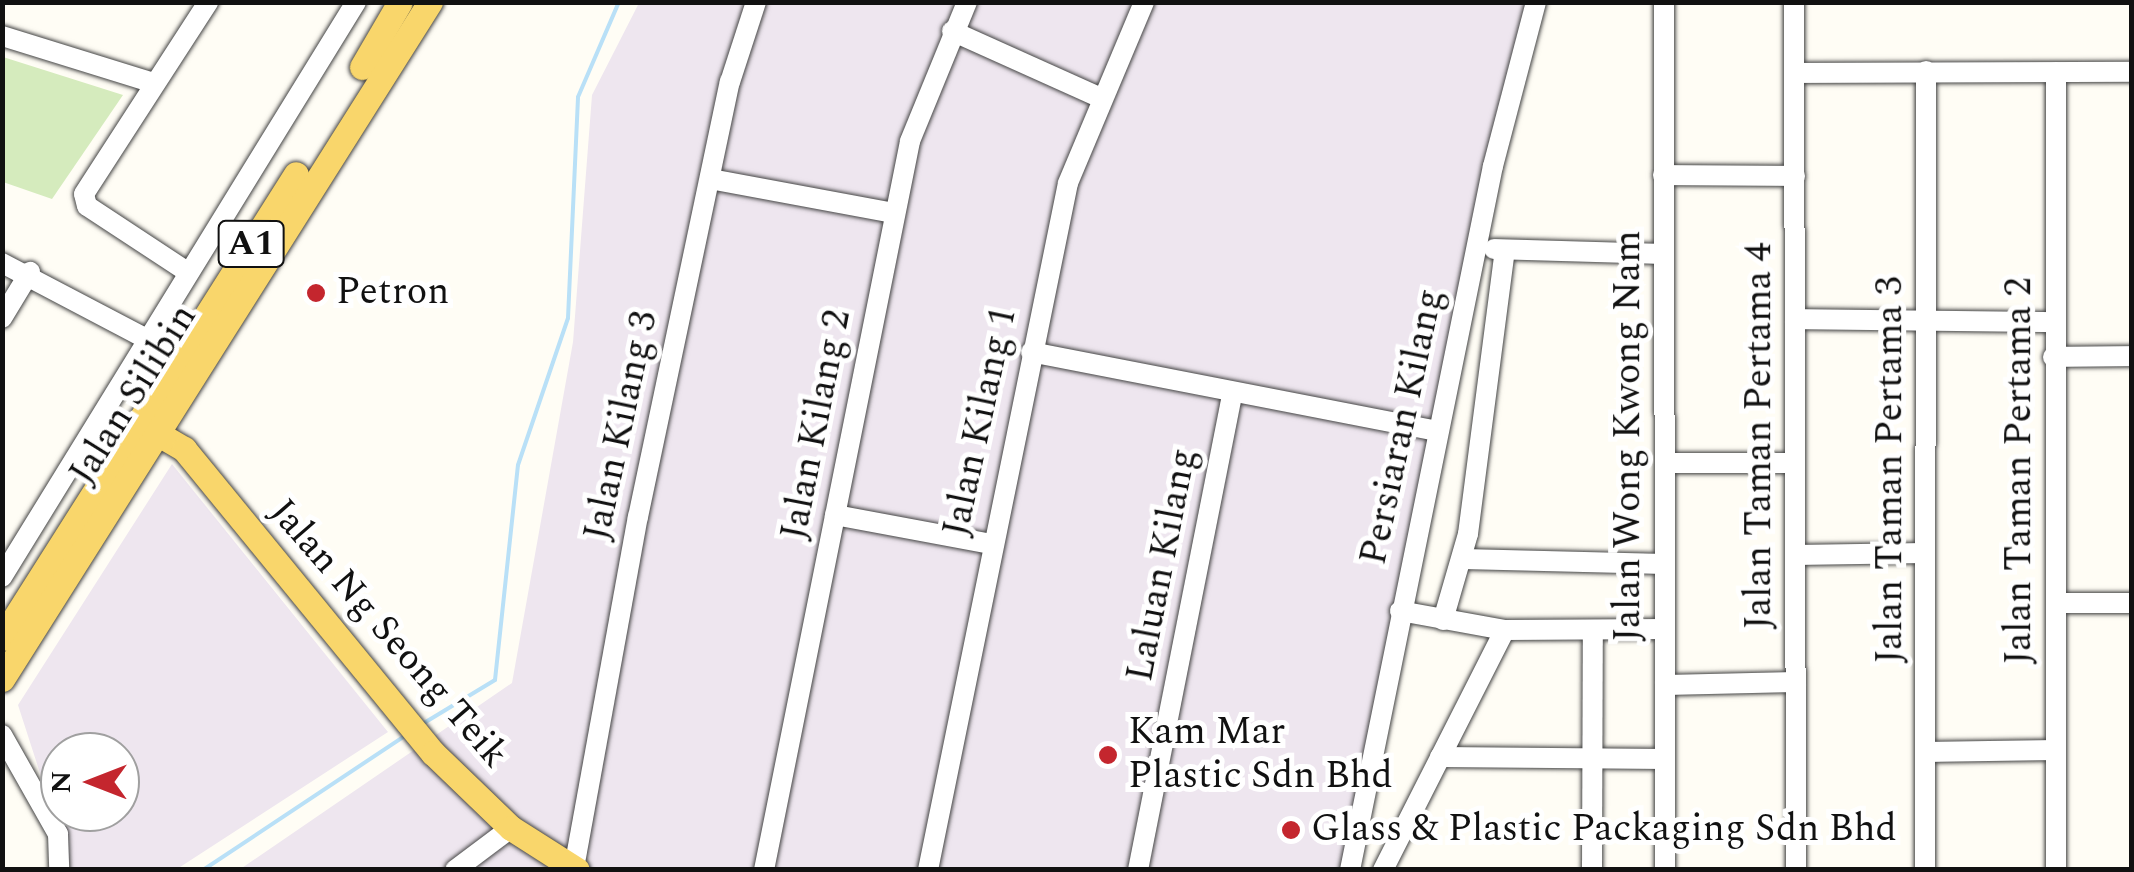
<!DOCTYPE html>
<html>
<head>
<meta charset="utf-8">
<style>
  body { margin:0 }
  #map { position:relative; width:2134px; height:872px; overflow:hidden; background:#fffdf5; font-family:Spectral,serif }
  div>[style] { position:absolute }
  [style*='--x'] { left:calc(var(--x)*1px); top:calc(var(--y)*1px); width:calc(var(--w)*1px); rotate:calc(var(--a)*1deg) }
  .industrial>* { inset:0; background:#eee6ef }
  .green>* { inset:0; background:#d5ebbd }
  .stream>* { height:4px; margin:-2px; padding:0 2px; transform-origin:2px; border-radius:2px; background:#b9e0f7 }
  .roads { filter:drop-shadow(0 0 2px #444) drop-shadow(0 0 2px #444) }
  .minor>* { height:20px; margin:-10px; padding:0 10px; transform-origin:10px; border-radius:10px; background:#fff }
  .major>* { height:25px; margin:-12.5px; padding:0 12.5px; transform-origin:12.5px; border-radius:12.5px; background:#f9d66b }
  .dots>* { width:28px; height:28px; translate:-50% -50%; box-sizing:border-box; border:5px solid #fff; border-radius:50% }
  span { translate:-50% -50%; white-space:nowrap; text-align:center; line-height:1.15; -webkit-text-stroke:10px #fff; paint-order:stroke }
  .shield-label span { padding:2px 8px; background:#fff; border:2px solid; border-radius:8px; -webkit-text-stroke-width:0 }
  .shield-label { font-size:35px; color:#111; font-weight:700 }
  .poi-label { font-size:38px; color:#111 }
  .left { translate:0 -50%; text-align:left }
  .street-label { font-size:38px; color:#111 }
  .frame { position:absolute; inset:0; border:5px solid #111; pointer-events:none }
  .north { position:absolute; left:40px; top:732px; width:100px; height:100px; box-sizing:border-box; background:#fff; border:2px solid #a0a0a0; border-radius:50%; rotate:270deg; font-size:28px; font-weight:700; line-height:40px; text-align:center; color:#111 }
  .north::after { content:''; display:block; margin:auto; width:35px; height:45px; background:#c4262e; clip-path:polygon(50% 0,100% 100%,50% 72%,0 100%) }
</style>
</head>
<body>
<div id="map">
  <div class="industrial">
    <i style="clip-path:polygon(639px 3px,1534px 3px,1345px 869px,239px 870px,512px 683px,573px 342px,592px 95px)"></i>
    <i style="clip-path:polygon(evenodd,172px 464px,388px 732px,177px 869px,71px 869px,18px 705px,172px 464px,60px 752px,120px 752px,120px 812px,60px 812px,60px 752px)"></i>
  </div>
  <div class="green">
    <i style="clip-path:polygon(3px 57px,123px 95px,52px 199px,3px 182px)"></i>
  </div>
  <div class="stream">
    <i style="--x:424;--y:723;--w:83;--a:-31.2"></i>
    <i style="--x:495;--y:680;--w:216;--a:-83.9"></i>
    <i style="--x:518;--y:465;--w:155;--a:-71.2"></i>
    <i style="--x:568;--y:318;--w:221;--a:-87.4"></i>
    <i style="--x:578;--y:97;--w:103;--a:-66.7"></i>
    <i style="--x:203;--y:870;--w:246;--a:-33.6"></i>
  </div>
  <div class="roads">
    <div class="minor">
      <i style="--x:1664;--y:2;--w:868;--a:89.93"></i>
      <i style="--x:1794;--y:2;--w:868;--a:89.87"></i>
      <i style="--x:952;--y:31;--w:161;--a:24.2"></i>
      <i style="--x:2;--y:36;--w:159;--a:17.2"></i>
      <i style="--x:1794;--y:73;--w:338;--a:-0.2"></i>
      <i style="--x:1663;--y:175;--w:132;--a:0.4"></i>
      <i style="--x:710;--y:179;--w:187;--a:10.5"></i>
      <i style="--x:1494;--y:249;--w:169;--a:1.7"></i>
      <i style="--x:2;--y:263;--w:161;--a:27.7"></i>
      <i style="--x:186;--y:271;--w:118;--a:-146.7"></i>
      <i style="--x:87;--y:206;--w:12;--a:-104"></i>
      <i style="--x:84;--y:194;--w:229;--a:-57.1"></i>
      <i style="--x:2;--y:318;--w:54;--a:-58.7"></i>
      <i style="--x:1795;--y:319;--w:258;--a:0.7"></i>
      <i style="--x:1031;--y:352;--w:415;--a:11"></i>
      <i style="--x:2053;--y:357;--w:79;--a:-0.7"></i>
      <i style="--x:1665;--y:463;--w:129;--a:0"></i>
      <i style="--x:835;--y:515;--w:159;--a:10.5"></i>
      <i style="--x:1795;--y:555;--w:130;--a:-0.9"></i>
      <i style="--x:1463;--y:559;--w:202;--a:1.4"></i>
      <i style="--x:2;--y:577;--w:675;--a:-58.38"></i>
      <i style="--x:2057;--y:603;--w:75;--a:0"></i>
      <i style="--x:1400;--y:611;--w:107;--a:10.3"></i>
      <i style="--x:1505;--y:630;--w:159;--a:-0.4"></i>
      <i style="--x:1443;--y:620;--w:90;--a:-73.8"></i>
      <i style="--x:1468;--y:534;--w:285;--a:-82.6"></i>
      <i style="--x:1665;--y:685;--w:131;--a:-1.3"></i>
      <i style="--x:2;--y:735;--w:114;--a:60.5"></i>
      <i style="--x:58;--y:834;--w:36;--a:88"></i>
      <i style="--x:1925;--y:752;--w:131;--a:-0.9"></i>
      <i style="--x:1440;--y:757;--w:225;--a:0.5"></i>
      <i style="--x:574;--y:868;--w:357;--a:-79.7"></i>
      <i style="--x:638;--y:517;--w:445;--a:-78.1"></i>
      <i style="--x:730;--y:82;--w:84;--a:-72"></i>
      <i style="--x:455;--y:870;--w:70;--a:-36.9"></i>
      <i style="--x:764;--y:870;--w:743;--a:-78.67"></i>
      <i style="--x:910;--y:141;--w:150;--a:-67.7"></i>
      <i style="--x:928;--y:870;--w:701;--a:-78.48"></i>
      <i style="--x:1068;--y:183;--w:196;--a:-67.2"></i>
      <i style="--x:1138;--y:870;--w:487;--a:-78.8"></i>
      <i style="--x:1350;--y:870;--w:718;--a:-78.52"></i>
      <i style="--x:1493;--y:166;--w:170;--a:-75.3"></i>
      <i style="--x:1383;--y:870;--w:269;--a:-63.1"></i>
      <i style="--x:1592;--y:870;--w:239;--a:-89.8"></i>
      <i style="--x:1925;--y:870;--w:799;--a:-89.93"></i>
      <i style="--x:2056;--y:870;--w:798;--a:-90"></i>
    </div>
    <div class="major">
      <i style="--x:362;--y:67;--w:75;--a:-59.7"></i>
      <i style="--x:143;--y:425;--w:48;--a:30.3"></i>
      <i style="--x:184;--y:449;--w:393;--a:50.7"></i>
      <i style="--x:433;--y:753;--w:108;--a:43.9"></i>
      <i style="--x:511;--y:828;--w:78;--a:32.5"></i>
      <i style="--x:2;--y:638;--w:549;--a:-57.64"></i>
      <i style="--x:2;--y:679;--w:801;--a:-57.7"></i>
    </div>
  </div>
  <div class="dots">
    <i style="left:316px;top:293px;background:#c4262e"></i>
    <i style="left:1108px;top:755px;background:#c4262e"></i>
    <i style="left:1291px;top:830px;background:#c4262e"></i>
  </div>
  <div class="shield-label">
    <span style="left:251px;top:244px">A1</span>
  </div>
  <div class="poi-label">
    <span class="left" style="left:336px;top:293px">Petron</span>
    <span class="left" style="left:1128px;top:755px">Kam Mar<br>Plastic Sdn Bhd</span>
    <span class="left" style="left:1311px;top:830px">Glass &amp; Plastic Packaging Sdn Bhd</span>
  </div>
  <div class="street-label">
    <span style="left:134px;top:395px;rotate:-58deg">Jalan Silibin</span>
    <span style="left:981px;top:422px;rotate:-78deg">Jalan Kilang 1</span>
    <span style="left:817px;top:425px;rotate:-79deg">Jalan Kilang 2</span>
    <span style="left:622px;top:426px;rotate:-78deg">Jalan Kilang 3</span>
    <span style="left:1403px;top:427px;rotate:-78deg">Persiaran Kilang</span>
    <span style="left:1629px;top:436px;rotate:-90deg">Jalan Wong Kwong Nam</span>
    <span style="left:1760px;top:436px;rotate:-90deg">Jalan Taman Pertama 4</span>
    <span style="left:1891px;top:470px;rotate:-90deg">Jalan Taman Pertama 3</span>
    <span style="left:2020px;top:471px;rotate:-90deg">Jalan Taman Pertama 2</span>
    <span style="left:1163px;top:565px;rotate:-79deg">Laluan Kilang</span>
    <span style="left:388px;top:634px;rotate:49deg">Jalan Ng Seong Teik</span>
  </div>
  <div class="frame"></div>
  <div class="north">N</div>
</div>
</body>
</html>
